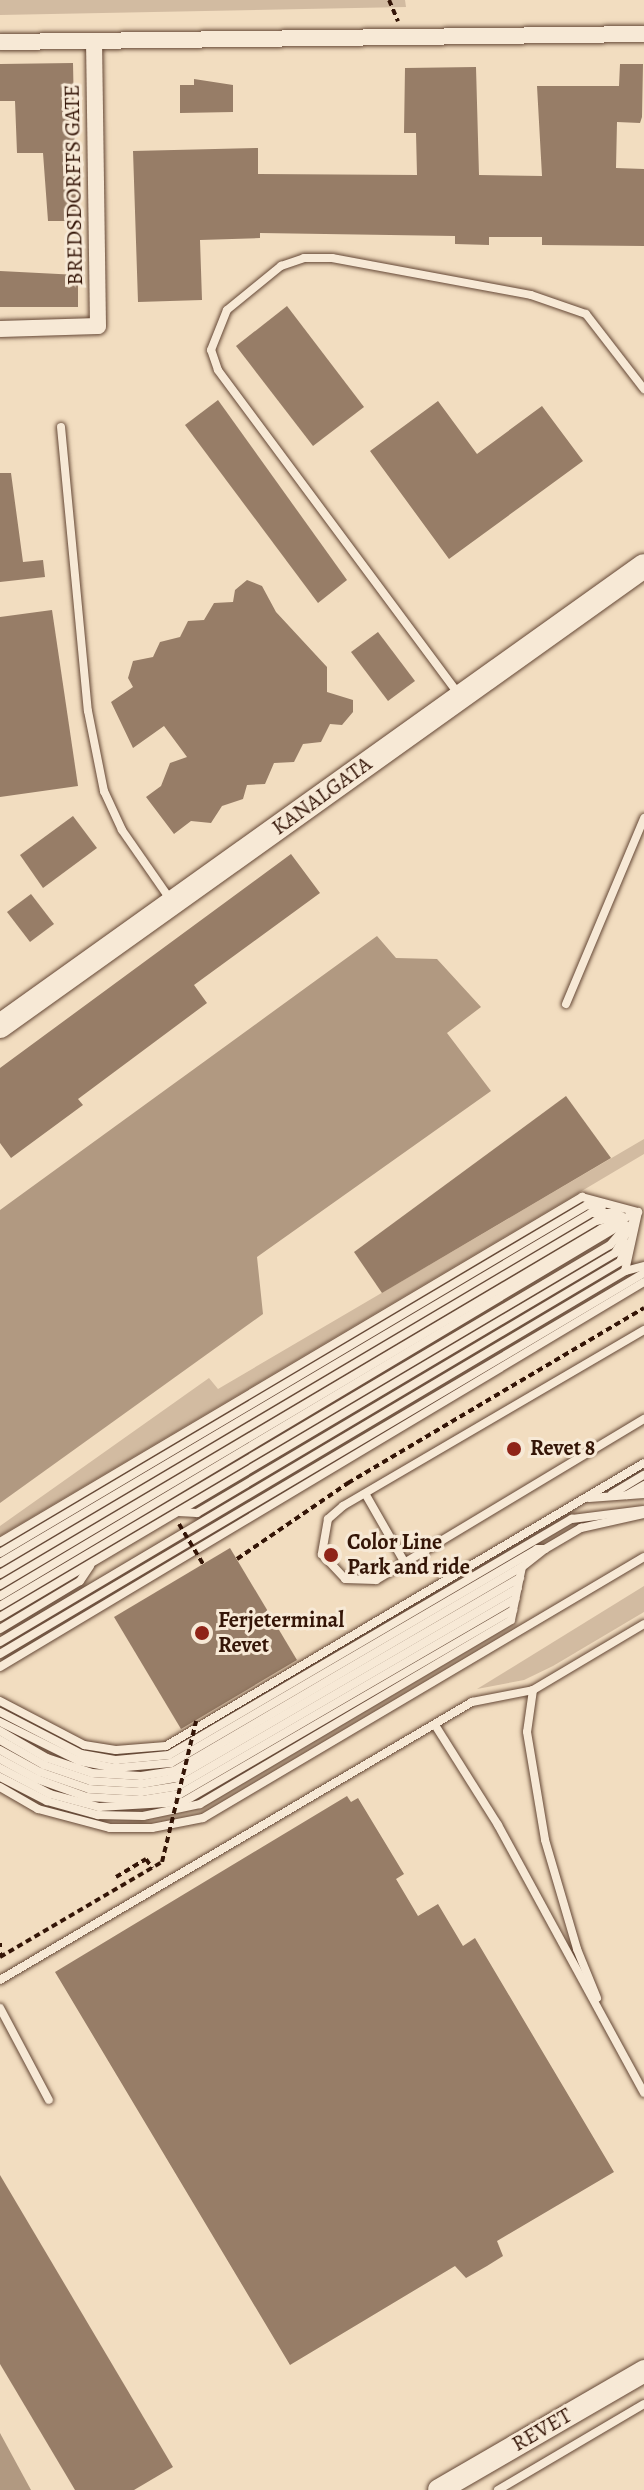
<!DOCTYPE html>
<html>
<head>
<meta charset="utf-8">
<style>
  body { margin:0 }
  #map { position:relative; width:644px; height:2490px; overflow:hidden; background:#f2ddc0; font-family:Alegreya,serif }
  div>[style] { position:absolute }
  [style*='--x'] { left:calc(var(--x)*1px); top:calc(var(--y)*1px); width:calc(var(--w)*1px); rotate:calc(var(--a)*1deg) }
  .green>* { inset:0; background:#d2bba1 }
  .water>* { inset:0; background:#b19981 }
  .building>* { inset:0; background:#977d67 }
  .path>* { height:4px; margin-top:-2px; transform-origin:0; background:repeating-linear-gradient(90deg,#341507 0 6px,transparent 0 10px) }
  .roads { filter:drop-shadow(0 0 2px #644735) drop-shadow(0 0 2px #644735) }
  .service>* { height:8px; margin:-4px; padding:0 4px; transform-origin:4px; border-radius:4px; background:#f7e9d6 }
  .minor>* { height:16px; margin:-8px; padding:0 8px; transform-origin:8px; border-radius:8px; background:#f7e9d6 }
  .tertiary>* { height:22px; margin:-11px; padding:0 11px; transform-origin:11px; border-radius:11px; background:#f7e9d6 }
  .secondary>* { height:24px; margin:-12px; padding:0 12px; transform-origin:12px; border-radius:12px; background:#f7e9d6 }
  .path-bridge>* { height:4px; margin-top:-2px; transform-origin:0; background:repeating-linear-gradient(90deg,#341507 0 6px,transparent 0 10px) }
  .dots>* { width:22px; height:22px; translate:-50% -50%; box-sizing:border-box; border:4px solid #f7e9d6; border-radius:50% }
  span { translate:-50% -50%; white-space:nowrap; text-align:center; line-height:1.15; -webkit-text-stroke:6px #f7e9d6; paint-order:stroke }
  .street-label { font-size:22px; color:#341507 }
  .poi-label { font-size:22px; color:#341507; font-weight:700 }
  .left { translate:0 -50%; text-align:left }
</style>
</head>
<body>
<div id="map">
  <div class="green">
    <i style="clip-path:polygon(0 0,405px 0,406px 7px,0 15px)"></i>
    <i style="clip-path:polygon(644px 1139px,644px 1154px,0 1536px,0 1526px,209px 1378px,218px 1389px)"></i>
    <i style="clip-path:polygon(644px 1586px,644px 1612px,553px 1666px,524px 1680px,477px 1689px)"></i>
  </div>
  <div class="water">
    <i style="clip-path:polygon(377px 936px,396px 958px,437px 959px,481px 1007px,447px 1033px,491px 1091px,257px 1257px,263px 1314px,0 1503px,0 1210px)"></i>
    <i style="clip-path:polygon(0 2433px,31px 2490px,0 2490px)"></i>
  </div>
  <div class="building">
    <i style="clip-path:polygon(73px 63px,76px 211px,69px 211px,69px 221px,48px 221px,43px 153px,17px 153px,15px 101px,0 101px,0 64px)"></i>
    <i style="clip-path:polygon(620px 64px,643px 64px,642px 117px,640px 123px,617px 122px,616px 168px,644px 169px,644px 246px,542px 245px,542px 237px,489px 237px,489px 245px,455px 244px,455px 236px,260px 233px,260px 238px,200px 240px,202px 300px,138px 302px,133px 151px,258px 148px,258px 174px,417px 175px,416px 133px,404px 133px,405px 68px,476px 67px,479px 175px,542px 176px,537px 86px,619px 86px)"></i>
    <i style="clip-path:polygon(194px 79px,233px 85px,233px 112px,180px 113px,180px 85px,194px 85px)"></i>
    <i style="clip-path:polygon(0 271px,78px 275px,78px 307px,0 307px)"></i>
    <i style="clip-path:polygon(287px 306px,364px 407px,313px 446px,236px 346px)"></i>
    <i style="clip-path:polygon(218px 400px,347px 580px,318px 603px,185px 425px)"></i>
    <i style="clip-path:polygon(438px 401px,477px 454px,542px 406px,583px 461px,449px 559px,370px 451px)"></i>
    <i style="clip-path:polygon(0 473px,11px 473px,23px 562px,43px 560px,45px 577px,0 582px)"></i>
    <i style="clip-path:polygon(247px 580px,262px 586px,276px 612px,327px 667px,327px 692px,353px 700px,353px 712px,342px 725px,330px 724px,321px 742px,303px 744px,294px 762px,274px 763px,265px 784px,247px 785px,243px 799px,222px 806px,211px 823px,191px 821px,174px 834px,146px 797px,161px 786px,170px 763px,187px 757px,164px 726px,133px 748px,111px 702px,133px 687px,128px 678px,133px 661px,153px 657px,160px 642px,180px 637px,188px 621px,204px 620px,214px 603px,233px 602px,235px 590px)"></i>
    <i style="clip-path:polygon(52px 610px,78px 786px,0 797px,0 617px)"></i>
    <i style="clip-path:polygon(378px 632px,415px 681px,388px 701px,351px 652px)"></i>
    <i style="clip-path:polygon(73px 816px,97px 848px,43px 888px,20px 855px)"></i>
    <i style="clip-path:polygon(291px 854px,320px 893px,194px 985px,207px 1003px,78px 1099px,83px 1105px,11px 1158px,0 1143px,0 1068px)"></i>
    <i style="clip-path:polygon(31px 894px,54px 924px,30px 942px,7px 912px)"></i>
    <i style="clip-path:polygon(566px 1096px,611px 1158px,382px 1293px,354px 1252px)"></i>
    <i style="clip-path:polygon(230px 1548px,297px 1660px,181px 1729px,114px 1617px)"></i>
    <i style="clip-path:polygon(347px 1796px,351px 1802px,358px 1798px,404px 1874px,396px 1879px,418px 1916px,438px 1904px,463px 1946px,475px 1938px,614px 2172px,497px 2241px,503px 2256px,487px 2266px,466px 2278px,455px 2266px,290px 2365px,55px 1972px)"></i>
    <i style="clip-path:polygon(0 2175px,173px 2467px,134px 2490px,75px 2490px,0 2364px)"></i>
  </div>
  <div class="path">
    <i style="--x:389;--y:0;--w:23;--a:67"></i>
    <i style="--x:237;--y:1559;--w:135;--a:-34.4"></i>
    <i style="--x:348;--y:1483;--w:344;--a:-30.6"></i>
    <i style="--x:116;--y:1877;--w:35;--a:-31"></i>
    <i style="--x:146;--y:1859;--w:11;--a:56"></i>
    <i style="--x:0;--y:1943;--w:4;--a:90"></i>
    <i style="--x:0;--y:1953;--w:4;--a:56"></i>
  </div>
  <div class="roads">
    <div class="service">
      <i style="--x:61;--y:427;--w:285;--a:84.6"></i>
      <i style="--x:88;--y:711;--w:82;--a:78.7"></i>
      <i style="--x:104;--y:791;--w:43;--a:65.2"></i>
      <i style="--x:122;--y:830;--w:84;--a:55.2"></i>
      <i style="--x:460;--y:696;--w:406;--a:-126.6"></i>
      <i style="--x:218;--y:370;--w:21;--a:-109"></i>
      <i style="--x:211;--y:350;--w:43;--a:-68.2"></i>
      <i style="--x:227;--y:310;--w:70;--a:-39.2"></i>
      <i style="--x:281;--y:266;--w:24;--a:-19"></i>
      <i style="--x:304;--y:258;--w:28;--a:0"></i>
      <i style="--x:332;--y:258;--w:202;--a:10.5"></i>
      <i style="--x:531;--y:295;--w:58;--a:19.1"></i>
      <i style="--x:586;--y:314;--w:95;--a:52.3"></i>
      <i style="--x:566;--y:1004;--w:202;--a:-67.2"></i>
      <i style="--x:625;--y:1271;--w:20;--a:-15"></i>
      <i style="--x:644;--y:1330;--w:349;--a:149.7"></i>
      <i style="--x:343;--y:1506;--w:20;--a:139"></i>
      <i style="--x:328;--y:1519;--w:36;--a:100"></i>
      <i style="--x:322;--y:1554;--w:34;--a:47"></i>
      <i style="--x:345;--y:1579;--w:31;--a:2"></i>
      <i style="--x:376;--y:1580;--w:313;--a:-31"></i>
      <i style="--x:612;--y:1494;--w:37;--a:-31"></i>
      <i style="--x:366;--y:1495;--w:78;--a:60.2"></i>
      <i style="--x:627;--y:1495;--w:20;--a:-30"></i>
      <i style="--x:589;--y:1498;--w:55;--a:-4.2"></i>
      <i style="--x:178;--y:1512;--w:19;--a:3"></i>
      <i style="--x:197;--y:1513;--w:492;--a:-30.7"></i>
      <i style="--x:620;--y:1262;--w:20;--a:-70"></i>
      <i style="--x:0;--y:1542;--w:677;--a:-30.66"></i>
      <i style="--x:582;--y:1197;--w:58;--a:15"></i>
      <i style="--x:0;--y:1553;--w:682;--a:-30.66"></i>
      <i style="--x:587;--y:1205;--w:15;--a:8"></i>
      <i style="--x:0;--y:1563;--w:687;--a:-30.63"></i>
      <i style="--x:591;--y:1213;--w:27;--a:0"></i>
      <i style="--x:0;--y:1574;--w:693;--a:-30.64"></i>
      <i style="--x:596;--y:1221;--w:26;--a:-11"></i>
      <i style="--x:0;--y:1585;--w:699;--a:-30.64"></i>
      <i style="--x:601;--y:1229;--w:41;--a:-24.7"></i>
      <i style="--x:0;--y:1596;--w:727;--a:-30.87"></i>
      <i style="--x:0;--y:1606;--w:709;--a:-30.62"></i>
      <i style="--x:610;--y:1245;--w:23;--a:-49"></i>
      <i style="--x:0;--y:1617;--w:715;--a:-30.62"></i>
      <i style="--x:615;--y:1253;--w:38;--a:-60"></i>
      <i style="--x:0;--y:1629;--w:93;--a:-31"></i>
      <i style="--x:80;--y:1581;--w:18;--a:-56"></i>
      <i style="--x:0;--y:1642;--w:727;--a:-30.69"></i>
      <i style="--x:625;--y:1271;--w:60;--a:-77.6"></i>
      <i style="--x:0;--y:1654;--w:748;--a:-30.61"></i>
      <i style="--x:0;--y:1667;--w:750;--a:-30.87"></i>
      <i style="--x:533;--y:1690;--w:42;--a:98.1"></i>
      <i style="--x:527;--y:1732;--w:109;--a:80.5"></i>
      <i style="--x:545;--y:1840;--w:114;--a:73.6"></i>
      <i style="--x:577;--y:1949;--w:53;--a:67.8"></i>
      <i style="--x:0;--y:1701;--w:95;--a:27.6"></i>
      <i style="--x:84;--y:1745;--w:32;--a:9"></i>
      <i style="--x:116;--y:1750;--w:50;--a:-4.6"></i>
      <i style="--x:166;--y:1746;--w:555;--a:-30.63"></i>
      <i style="--x:0;--y:1712;--w:91;--a:27.4"></i>
      <i style="--x:81;--y:1754;--w:36;--a:10"></i>
      <i style="--x:116;--y:1760;--w:53;--a:-5.4"></i>
      <i style="--x:169;--y:1755;--w:467;--a:-30.4"></i>
      <i style="--x:572;--y:1519;--w:72;--a:-7.2"></i>
      <i style="--x:0;--y:1722;--w:88;--a:26.3"></i>
      <i style="--x:79;--y:1761;--w:37;--a:11"></i>
      <i style="--x:115;--y:1768;--w:56;--a:-5.1"></i>
      <i style="--x:171;--y:1763;--w:424;--a:-30.3"></i>
      <i style="--x:537;--y:1549;--w:8;--a:0"></i>
      <i style="--x:435;--y:1725;--w:118;--a:57.8"></i>
      <i style="--x:498;--y:1825;--w:305;--a:61.4"></i>
      <i style="--x:0;--y:1731;--w:54;--a:29.9"></i>
      <i style="--x:47;--y:1758;--w:47;--a:18.4"></i>
      <i style="--x:92;--y:1773;--w:49;--a:3.5"></i>
      <i style="--x:141;--y:1776;--w:33;--a:-9"></i>
      <i style="--x:174;--y:1771;--w:403;--a:-30.4"></i>
      <i style="--x:0;--y:1740;--w:51;--a:29.6"></i>
      <i style="--x:44;--y:1765;--w:50;--a:18.8"></i>
      <i style="--x:91;--y:1781;--w:50;--a:3.4"></i>
      <i style="--x:141;--y:1784;--w:36;--a:-10"></i>
      <i style="--x:176;--y:1778;--w:398;--a:-30.2"></i>
      <i style="--x:0;--y:1750;--w:46;--a:28.8"></i>
      <i style="--x:40;--y:1772;--w:52;--a:19.1"></i>
      <i style="--x:89;--y:1789;--w:52;--a:3.3"></i>
      <i style="--x:141;--y:1792;--w:37;--a:-9"></i>
      <i style="--x:178;--y:1786;--w:393;--a:-30.2"></i>
      <i style="--x:0;--y:1759;--w:42;--a:28.4"></i>
      <i style="--x:37;--y:1779;--w:53;--a:19.8"></i>
      <i style="--x:87;--y:1797;--w:55;--a:3.1"></i>
      <i style="--x:142;--y:1800;--w:38;--a:-9"></i>
      <i style="--x:180;--y:1794;--w:388;--a:-30.2"></i>
      <i style="--x:0;--y:1768;--w:56;--a:27.5"></i>
      <i style="--x:50;--y:1794;--w:51;--a:14.9"></i>
      <i style="--x:99;--y:1807;--w:84;--a:-3.4"></i>
      <i style="--x:183;--y:1802;--w:382;--a:-30.2"></i>
      <i style="--x:0;--y:1777;--w:53;--a:27.1"></i>
      <i style="--x:47;--y:1801;--w:53;--a:15.4"></i>
      <i style="--x:98;--y:1815;--w:45;--a:1.3"></i>
      <i style="--x:143;--y:1816;--w:58;--a:-11.9"></i>
      <i style="--x:200;--y:1804;--w:361;--a:-30.6"></i>
      <i style="--x:511;--y:1620;--w:54;--a:-78.3"></i>
      <i style="--x:522;--y:1567;--w:29;--a:-38"></i>
      <i style="--x:545;--y:1549;--w:42;--a:-30.3"></i>
      <i style="--x:581;--y:1528;--w:65;--a:-12.5"></i>
      <i style="--x:0;--y:1787;--w:44;--a:30.1"></i>
      <i style="--x:38;--y:1809;--w:74;--a:14.8"></i>
      <i style="--x:110;--y:1828;--w:42;--a:0"></i>
      <i style="--x:152;--y:1828;--w:52;--a:-11.1"></i>
      <i style="--x:203;--y:1818;--w:512;--a:-30.62"></i>
      <i style="--x:0;--y:1980;--w:548;--a:-30.5"></i>
      <i style="--x:472;--y:1702;--w:62;--a:-11.1"></i>
      <i style="--x:533;--y:1690;--w:129;--a:-30.7"></i>
      <i style="--x:0;--y:2008;--w:104;--a:62"></i>
      <i style="--x:498;--y:2490;--w:169;--a:-30.5"></i>
    </div>
    <div class="minor">
      <i style="--x:0;--y:42;--w:644;--a:-0.71"></i>
      <i style="--x:0;--y:329;--w:98;--a:-1.8"></i>
      <i style="--x:98;--y:326;--w:284;--a:-90.8"></i>
    </div>
    <div class="tertiary">
      <i style="--x:439;--y:2490;--w:237;--a:-30.1"></i>
    </div>
    <div class="secondary">
      <i style="--x:0;--y:1026;--w:791;--a:-35.54"></i>
    </div>
  </div>
  <div class="path-bridge">
    <i style="--x:179;--y:1524;--w:47;--a:59"></i>
    <i style="--x:0;--y:1957;--w:188;--a:-30.4"></i>
    <i style="--x:162;--y:1862;--w:145;--a:-76.4"></i>
  </div>
  <div class="dots">
    <i style="left:514px;top:1449px;background:#8f2418"></i>
    <i style="left:331px;top:1555px;background:#8f2418"></i>
    <i style="left:202px;top:1633px;background:#8f2418"></i>
  </div>
  <div class="street-label">
    <span style="left:74px;top:185px;rotate:-91deg">BREDSDORFFS GATE</span>
    <span style="left:322px;top:796px;rotate:-36deg">KANALGATA</span>
    <span style="left:542px;top:2430px;rotate:-30deg">REVET</span>
  </div>
  <div class="poi-label">
    <span class="left" style="left:530px;top:1449px">Revet 8</span>
    <span class="left" style="left:347px;top:1555px">Color Line<br>Park and ride</span>
    <span class="left" style="left:218px;top:1633px">Ferjeterminal<br>Revet</span>
  </div>
</div>
</body>
</html>
